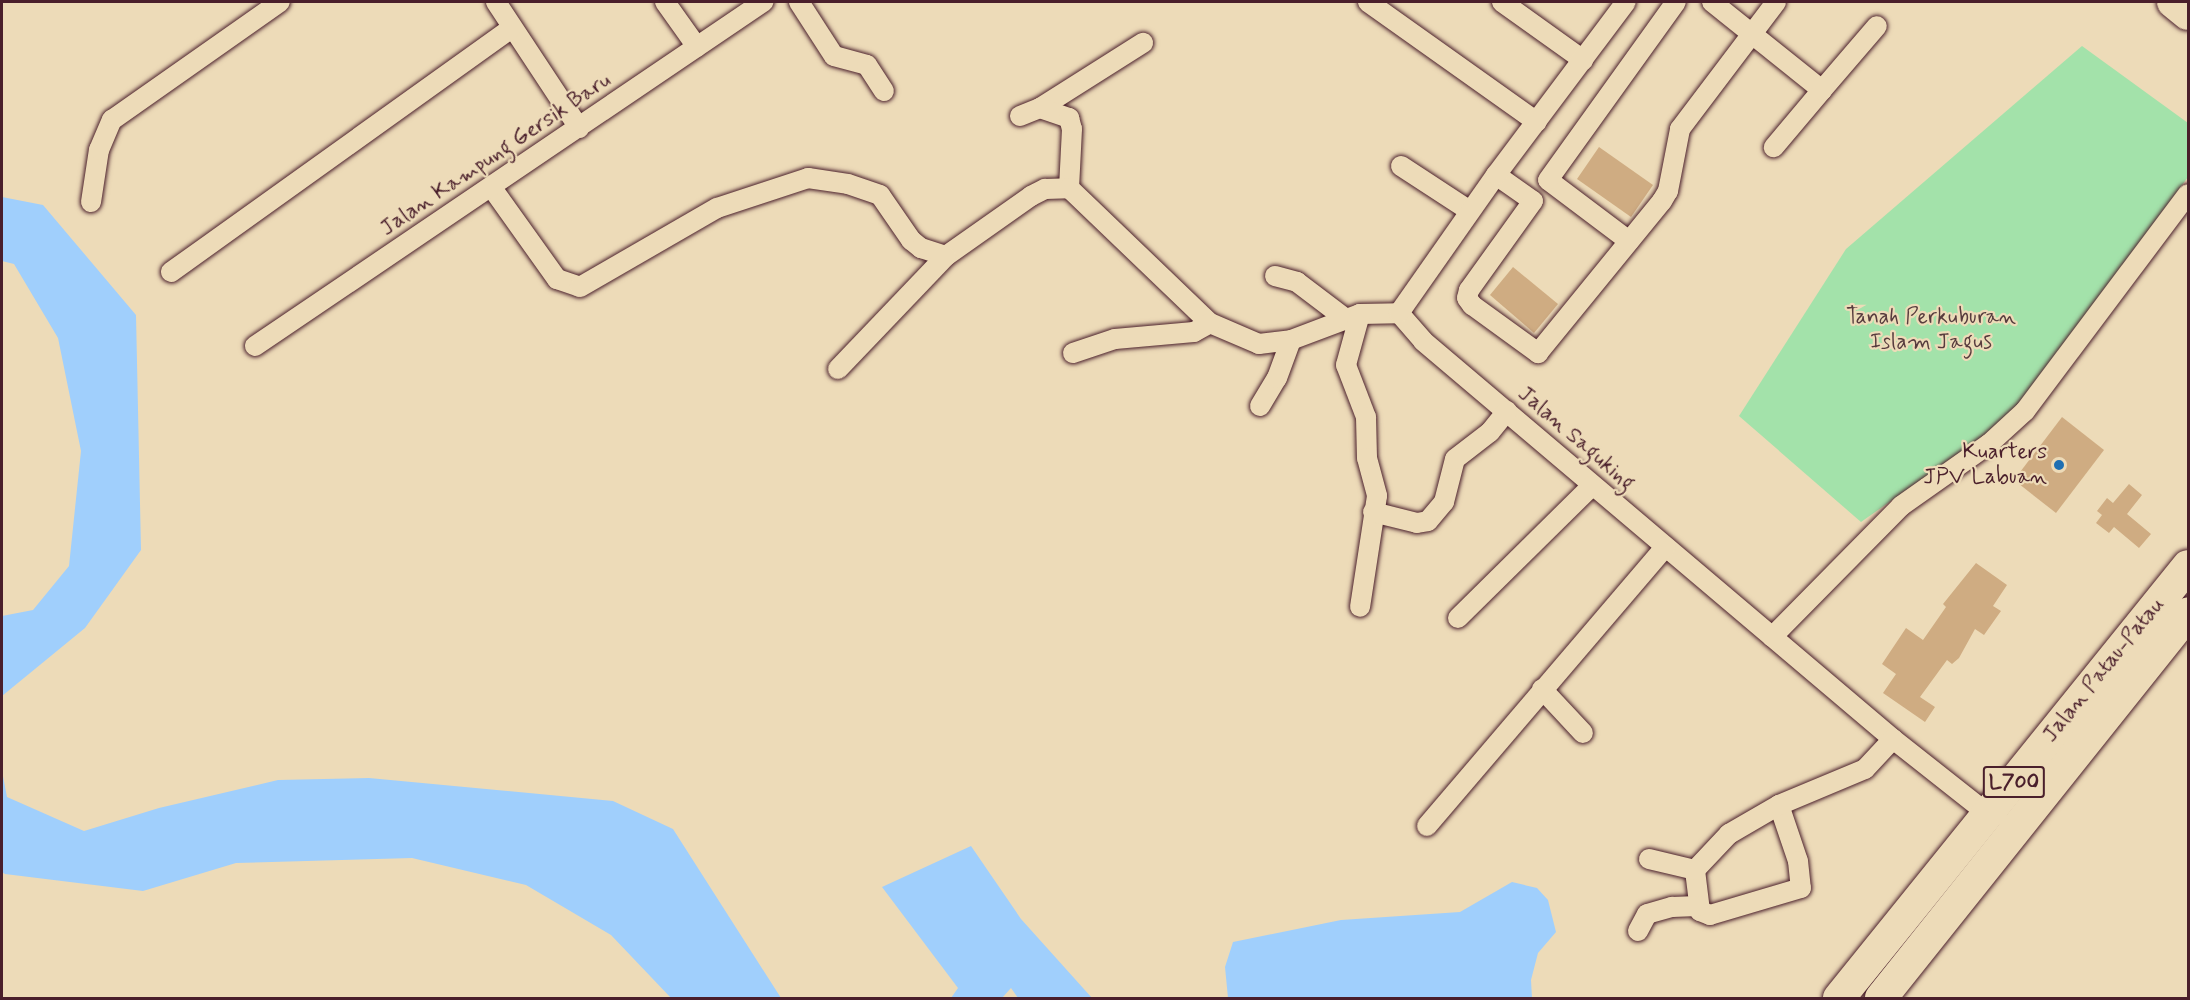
<!DOCTYPE html>
<html>
<head>
<meta charset="utf-8">
<style>
  body { margin:0 }
  #map { position:relative; width:2190px; height:1000px; overflow:hidden; background:#eddbb8; font-family:Mynerve,sans-serif }
  div>[style] { position:absolute }
  [style*='--x'] { left:calc(var(--x)*1px); top:calc(var(--y)*1px); width:calc(var(--w)*1px); rotate:calc(var(--a)*1deg) }
  .green>* { inset:0; background:#a3e2aa }
  .water>* { inset:0; background:#a0cffc }
  .building>* { inset:0; background:#cfac82 }
  .roads { filter:drop-shadow(0 0 2px #4a1f2b) drop-shadow(0 0 2px #4a1f2b) }
  .minor>* { height:20px; margin:-10px; padding:0 10px; transform-origin:10px; border-radius:10px; background:#eddbb8 }
  .primary>* { height:32px; margin:-16px; padding:0 16px; transform-origin:16px; border-radius:16px; background:#eddbb8 }
  .dots>* { width:16px; height:16px; translate:-50% -50%; box-sizing:border-box; border:3px solid #eddbb8; border-radius:50% }
  span { translate:-50% -50%; white-space:nowrap; text-align:center; line-height:1.15; -webkit-text-stroke:4.5px #eddbb8; paint-order:stroke }
  .shield-label span { padding:2px 4px; background:#eddbb8; border:2px solid; border-radius:4px; -webkit-text-stroke-width:0 }
  .shield-label { font-size:21px; color:#4a1f2b; font-weight:700 }
  .street-label { font-size:22px; color:#4a1f2b }
  .park-label { font-size:22px; color:#573c3e }
  .poi-label { font-size:22px; color:#4a1f2b }
  .right { translate:-100% -50%; text-align:right }
  .frame { position:absolute; inset:0; border:3px solid #4a1f2b; pointer-events:none }
</style>
</head>
<body>
<div id="map">
  <div class="green">
    <i style="clip-path:polygon(2082px 46px,2188px 123px,2188px 177px,2010px 417px,1861px 522px,1739px 416px,1846px 249px)"></i>
  </div>
  <div class="water">
    <i style="clip-path:polygon(2px 197px,43px 205px,136px 315px,141px 550px,85px 628px,2px 696px,2px 616px,33px 610px,69px 566px,81px 451px,58px 338px,14px 264px,2px 261px)"></i>
    <i style="clip-path:polygon(2px 771px,7px 797px,84px 831px,159px 808px,278px 780px,369px 778px,613px 801px,673px 829px,781px 998px,671px 998px,611px 935px,526px 885px,412px 858px,236px 863px,143px 891px,5px 874px,2px 872px)"></i>
    <i style="clip-path:polygon(971px 846px,1021px 919px,1092px 998px,1018px 998px,1011px 988px,1002px 998px,951px 998px,958px 988px,882px 887px)"></i>
    <i style="clip-path:polygon(1512px 882px,1537px 888px,1548px 900px,1556px 932px,1538px 953px,1531px 980px,1532px 998px,1228px 998px,1225px 967px,1233px 942px,1341px 920px,1460px 912px)"></i>
  </div>
  <div class="building">
    <i style="clip-path:polygon(1599px 147px,1653px 185px,1631px 217px,1577px 179px)"></i>
    <i style="clip-path:polygon(1513px 267px,1558px 304px,1534px 333px,1490px 295px)"></i>
    <i style="clip-path:polygon(2062px 417px,2104px 450px,2056px 513px,2014px 480px)"></i>
    <i style="clip-path:polygon(2129px 484px,2142px 495px,2127px 514px,2151px 534px,2139px 548px,2114px 527px,2109px 533px,2096px 523px,2102px 515px,2097px 511px,2107px 498px,2113px 503px)"></i>
    <i style="clip-path:polygon(1976px 563px,2007px 585px,1993px 606px,2001px 611px,1984px 635px,1975px 629px,1959px 658px,1952px 664px,1947px 660px,1920px 697px,1935px 707px,1925px 722px,1883px 693px,1896px 674px,1882px 664px,1906px 628px,1923px 640px,1946px 607px,1943px 604px)"></i>
  </div>
  <div class="roads">
    <div class="minor">
      <i style="--x:496;--y:2;--w:151;--a:56.6"></i>
      <i style="--x:665;--y:2;--w:55;--a:54.6"></i>
      <i style="--x:799;--y:2;--w:64;--a:57.1"></i>
      <i style="--x:834;--y:56;--w:34;--a:15"></i>
      <i style="--x:867;--y:65;--w:31;--a:57"></i>
      <i style="--x:1368;--y:2;--w:207;--a:35.4"></i>
      <i style="--x:1502;--y:2;--w:100;--a:35.6"></i>
      <i style="--x:1712;--y:2;--w:141;--a:38.7"></i>
      <i style="--x:1822;--y:90;--w:75;--a:130.1"></i>
      <i style="--x:1822;--y:90;--w:84;--a:-49.3"></i>
      <i style="--x:1040;--y:108;--w:122;--a:-32.3"></i>
      <i style="--x:1020;--y:116;--w:22;--a:-22"></i>
      <i style="--x:1040;--y:108;--w:31;--a:19"></i>
      <i style="--x:1069;--y:118;--w:11;--a:75"></i>
      <i style="--x:1072;--y:129;--w:59;--a:92.9"></i>
      <i style="--x:1401;--y:166;--w:82;--a:33.1"></i>
      <i style="--x:1496;--y:175;--w:45;--a:35.1"></i>
      <i style="--x:1533;--y:201;--w:110;--a:125.7"></i>
      <i style="--x:1469;--y:290;--w:8;--a:104"></i>
      <i style="--x:1467;--y:298;--w:9;--a:54"></i>
      <i style="--x:1472;--y:305;--w:82;--a:36"></i>
      <i style="--x:1538;--y:353;--w:196;--a:-50.8"></i>
      <i style="--x:1662;--y:201;--w:12;--a:-59"></i>
      <i style="--x:1668;--y:191;--w:63;--a:-79"></i>
      <i style="--x:1680;--y:129;--w:159;--a:-52.9"></i>
      <i style="--x:492;--y:188;--w:112;--a:54.5"></i>
      <i style="--x:557;--y:279;--w:24;--a:19"></i>
      <i style="--x:580;--y:287;--w:158;--a:-30"></i>
      <i style="--x:717;--y:208;--w:96;--a:-18.2"></i>
      <i style="--x:808;--y:178;--w:40;--a:8.5"></i>
      <i style="--x:848;--y:184;--w:34;--a:19"></i>
      <i style="--x:880;--y:195;--w:55;--a:55.4"></i>
      <i style="--x:911;--y:240;--w:13;--a:39"></i>
      <i style="--x:921;--y:248;--w:26;--a:18"></i>
      <i style="--x:946;--y:256;--w:104;--a:-35.2"></i>
      <i style="--x:1031;--y:196;--w:16;--a:-27"></i>
      <i style="--x:1045;--y:189;--w:24;--a:-2"></i>
      <i style="--x:1069;--y:188;--w:195;--a:43.8"></i>
      <i style="--x:1210;--y:323;--w:53;--a:23.2"></i>
      <i style="--x:1259;--y:344;--w:32;--a:-7"></i>
      <i style="--x:1291;--y:340;--w:74;--a:-20.6"></i>
      <i style="--x:1360;--y:314;--w:39;--a:-1"></i>
      <i style="--x:91;--y:202;--w:53;--a:-81.3"></i>
      <i style="--x:99;--y:150;--w:33;--a:-67"></i>
      <i style="--x:112;--y:120;--w:205;--a:-35.1"></i>
      <i style="--x:1629;--y:241;--w:101;--a:-143"></i>
      <i style="--x:1548;--y:180;--w:219;--a:-54.3"></i>
      <i style="--x:171;--y:272;--w:418;--a:-35.6"></i>
      <i style="--x:1275;--y:276;--w:23;--a:15"></i>
      <i style="--x:1297;--y:282;--w:63;--a:37.2"></i>
      <i style="--x:1399;--y:313;--w:37;--a:49"></i>
      <i style="--x:1423;--y:341;--w:616;--a:40.26"></i>
      <i style="--x:1893;--y:739;--w:121;--a:38.3"></i>
      <i style="--x:1988;--y:814;--w:9;--a:6"></i>
      <i style="--x:1399;--y:313;--w:169;--a:-54.9"></i>
      <i style="--x:1496;--y:175;--w:216;--a:-53.1"></i>
      <i style="--x:1360;--y:314;--w:53;--a:105.4"></i>
      <i style="--x:1346;--y:365;--w:56;--a:69"></i>
      <i style="--x:1366;--y:417;--w:41;--a:88.6"></i>
      <i style="--x:1367;--y:458;--w:39;--a:75"></i>
      <i style="--x:1377;--y:496;--w:112;--a:98.7"></i>
      <i style="--x:255;--y:346;--w:614;--a:-34.1"></i>
      <i style="--x:1073;--y:353;--w:44;--a:-18.4"></i>
      <i style="--x:1115;--y:339;--w:79;--a:-5.1"></i>
      <i style="--x:1194;--y:332;--w:18;--a:-29"></i>
      <i style="--x:838;--y:369;--w:156;--a:-46.3"></i>
      <i style="--x:1260;--y:406;--w:33;--a:-59"></i>
      <i style="--x:1277;--y:378;--w:40;--a:-69.8"></i>
      <i style="--x:1373;--y:512;--w:45;--a:14"></i>
      <i style="--x:1417;--y:523;--w:11;--a:-10"></i>
      <i style="--x:1428;--y:521;--w:25;--a:-50"></i>
      <i style="--x:1444;--y:502;--w:44;--a:-75.7"></i>
      <i style="--x:1455;--y:459;--w:44;--a:-37.6"></i>
      <i style="--x:1490;--y:432;--w:27;--a:-51"></i>
      <i style="--x:1458;--y:618;--w:188;--a:-44.6"></i>
      <i style="--x:1772;--y:637;--w:184;--a:-45.4"></i>
      <i style="--x:1901;--y:506;--w:108;--a:-35.2"></i>
      <i style="--x:1989;--y:444;--w:49;--a:-42.5"></i>
      <i style="--x:2025;--y:411;--w:271;--a:-53.1"></i>
      <i style="--x:1542;--y:689;--w:60;--a:47"></i>
      <i style="--x:1779;--y:805;--w:59;--a:71.3"></i>
      <i style="--x:1798;--y:861;--w:27;--a:84"></i>
      <i style="--x:1801;--y:888;--w:95;--a:163.5"></i>
      <i style="--x:1710;--y:915;--w:11;--a:-158"></i>
      <i style="--x:1700;--y:911;--w:41;--a:-97"></i>
      <i style="--x:1695;--y:870;--w:50;--a:-46.6"></i>
      <i style="--x:1729;--y:834;--w:58;--a:-30.1"></i>
      <i style="--x:1779;--y:805;--w:93;--a:-22.7"></i>
      <i style="--x:1865;--y:769;--w:41;--a:-47"></i>
      <i style="--x:1427;--y:826;--w:367;--a:-49.5"></i>
      <i style="--x:1649;--y:859;--w:47;--a:13.4"></i>
      <i style="--x:1638;--y:931;--w:19;--a:-62"></i>
      <i style="--x:1647;--y:914;--w:26;--a:-16"></i>
      <i style="--x:1672;--y:907;--w:26;--a:-2"></i>
    </div>
    <div class="primary">
      <i style="--x:2173;--y:2;--w:19;--a:39"></i>
      <i style="--x:1839;--y:998;--w:555;--a:-51.07"></i>
      <i style="--x:1881;--y:998;--w:492;--a:-51.4"></i>
    </div>
  </div>
  <div class="dots">
    <i style="left:2059px;top:465px;background:#1f6fb2"></i>
  </div>
  <div class="shield-label">
    <span style="left:2014px;top:782px">L700</span>
  </div>
  <div class="street-label">
    <span style="left:496px;top:155px;rotate:-34deg">Jalan Kampung Gersik Baru</span>
    <span style="left:1576px;top:439px;rotate:41deg">Jalan Saguking</span>
    <span style="left:2104px;top:670px;rotate:-51deg">Jalan Patau-Patau</span>
  </div>
  <div class="park-label">
    <span style="left:1931px;top:330px">Tanah Perkuburan<br>Islam Jagus</span>
  </div>
  <div class="poi-label">
    <span class="right" style="left:2047px;top:465px">Kuarters<br>JPV Labuan</span>
  </div>
  <div class="frame"></div>
</div>
</body>
</html>
